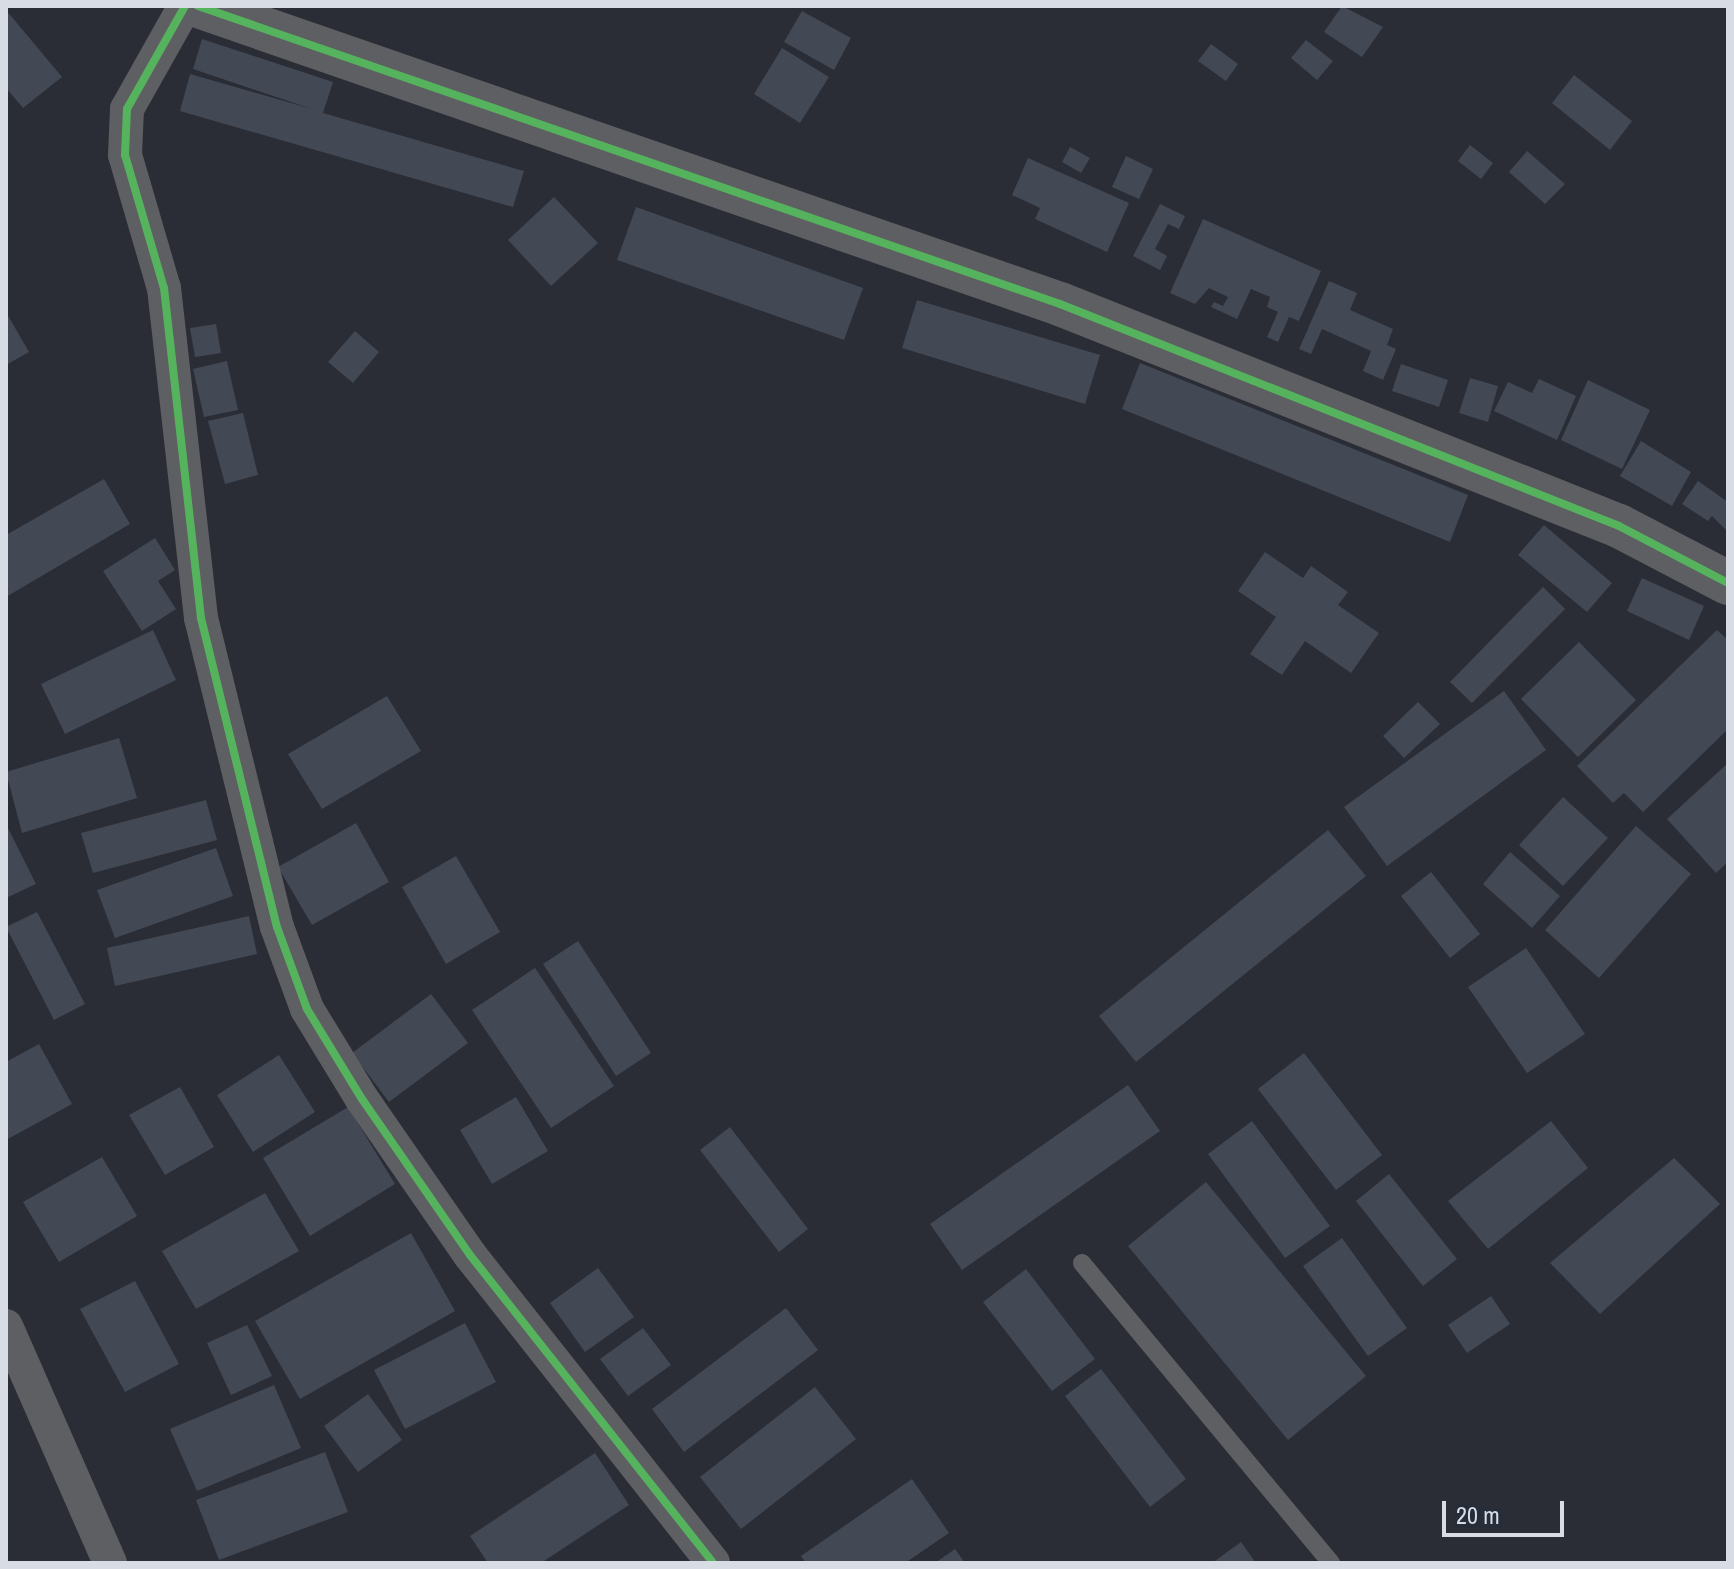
<!DOCTYPE html>
<html>
<head>
<meta charset="utf-8">
<style>
  body { margin:0 }
  #map { position:relative; width:1734px; height:1569px; overflow:hidden; background:#2a2d35; font-family:"Archivo Narrow",sans-serif }
  div>[style] { position:absolute }
  [style*='--x'] { left:calc(var(--x)*1px); top:calc(var(--y)*1px); width:calc(var(--w)*1px); rotate:calc(var(--a)*1deg) }
  .building>* { inset:0; background:#424854 }
  .service>* { height:18px; margin:-9px; padding:0 9px; transform-origin:9px; border-radius:9px; background:#5e5f62 }
  .minor>* { height:34px; margin:-17px; padding:0 17px; transform-origin:17px; border-radius:17px; background:#5e5f62 }
  .tertiary>* { height:44px; margin:-22px; padding:0 22px; transform-origin:22px; border-radius:22px; background:#5e5f62 }
  .cycleway>* { height:8px; margin:-4px; padding:0 4px; transform-origin:4px; border-radius:4px; background:#56b35d }
  span { translate:-50% -50%; white-space:nowrap; text-align:center; line-height:1.15; -webkit-text-stroke:6px #252c3a; paint-order:stroke }
  .frame { position:absolute; inset:0; border:8px solid #d7dce5; pointer-events:none }
  .scale { position:absolute; left:1442px; top:1501px; width:122px; height:36px; box-sizing:border-box; border:4px solid #d7dce5; border-top:0; padding-left:10px; font-size:24px; line-height:28px; white-space:nowrap; color:#d7dce5; -webkit-text-stroke:6px #252c3a; paint-order:stroke }
</style>
</head>
<body>
<div id="map">
  <div class="building">
    <i style="clip-path:polygon(1342px 6px,1383px 27px,1362px 57px,1324px 32px)"></i>
    <i style="clip-path:polygon(6px 10px,62px 77px,23px 108px,6px 88px)"></i>
    <i style="clip-path:polygon(802px 11px,851px 38px,834px 70px,784px 42px)"></i>
    <i style="clip-path:polygon(202px 39px,333px 82px,323px 113px,524px 171px,513px 207px,180px 111px,190px 74px,312px 109px,193px 69px)"></i>
    <i style="clip-path:polygon(1306px 40px,1333px 61px,1317px 80px,1291px 58px)"></i>
    <i style="clip-path:polygon(1211px 44px,1238px 64px,1226px 81px,1198px 61px)"></i>
    <i style="clip-path:polygon(782px 48px,829px 77px,800px 123px,754px 94px)"></i>
    <i style="clip-path:polygon(1574px 75px,1632px 121px,1610px 150px,1552px 103px)"></i>
    <i style="clip-path:polygon(1470px 145px,1493px 163px,1481px 179px,1458px 161px)"></i>
    <i style="clip-path:polygon(1070px 147px,1090px 158px,1081px 173px,1062px 162px)"></i>
    <i style="clip-path:polygon(1527px 151px,1565px 184px,1545px 204px,1509px 172px)"></i>
    <i style="clip-path:polygon(1126px 156px,1153px 169px,1139px 199px,1112px 187px)"></i>
    <i style="clip-path:polygon(1028px 158px,1129px 203px,1107px 252px,1035px 219px,1040px 208px,1012px 195px)"></i>
    <i style="clip-path:polygon(554px 197px,598px 243px,551px 286px,508px 240px)"></i>
    <i style="clip-path:polygon(1160px 204px,1185px 216px,1179px 229px,1168px 224px,1155px 249px,1167px 256px,1160px 270px,1133px 256px)"></i>
    <i style="clip-path:polygon(636px 207px,863px 288px,844px 340px,617px 260px)"></i>
    <i style="clip-path:polygon(1203px 219px,1321px 271px,1299px 321px,1289px 317px,1278px 342px,1267px 337px,1278px 312px,1267px 307px,1270px 297px,1251px 289px,1237px 319px,1211px 307px,1214px 302px,1223px 306px,1228px 297px,1209px 288px,1195px 304px,1170px 293px)"></i>
    <i style="clip-path:polygon(1329px 281px,1357px 293px,1350px 310px,1393px 329px,1387px 345px,1396px 349px,1383px 380px,1363px 371px,1371px 351px,1322px 329px,1311px 354px,1299px 349px)"></i>
    <i style="clip-path:polygon(917px 300px,1100px 355px,1085px 404px,902px 348px)"></i>
    <i style="clip-path:polygon(6px 312px,29px 352px,6px 365px)"></i>
    <i style="clip-path:polygon(216px 324px,221px 353px,195px 357px,190px 328px)"></i>
    <i style="clip-path:polygon(355px 331px,379px 352px,353px 383px,328px 362px)"></i>
    <i style="clip-path:polygon(227px 361px,238px 410px,204px 417px,193px 369px)"></i>
    <i style="clip-path:polygon(1140px 363px,1468px 495px,1450px 542px,1122px 409px)"></i>
    <i style="clip-path:polygon(1401px 364px,1448px 380px,1439px 407px,1392px 391px)"></i>
    <i style="clip-path:polygon(1470px 378px,1498px 386px,1488px 422px,1459px 413px)"></i>
    <i style="clip-path:polygon(1539px 379px,1576px 396px,1557px 440px,1494px 411px,1508px 382px,1532px 393px)"></i>
    <i style="clip-path:polygon(1588px 380px,1650px 410px,1622px 469px,1561px 440px)"></i>
    <i style="clip-path:polygon(243px 413px,258px 475px,225px 484px,208px 421px)"></i>
    <i style="clip-path:polygon(1641px 441px,1691px 472px,1672px 506px,1620px 476px)"></i>
    <i style="clip-path:polygon(104px 479px,130px 524px,6px 597px,6px 535px)"></i>
    <i style="clip-path:polygon(1698px 481px,1728px 502px,1728px 532px,1712px 516px,1708px 521px,1682px 504px)"></i>
    <i style="clip-path:polygon(1544px 525px,1612px 583px,1587px 612px,1518px 555px)"></i>
    <i style="clip-path:polygon(155px 538px,175px 570px,158px 581px,176px 609px,142px 631px,103px 571px)"></i>
    <i style="clip-path:polygon(1265px 552px,1303px 578px,1311px 566px,1348px 592px,1338px 605px,1379px 633px,1351px 673px,1305px 641px,1282px 675px,1250px 654px,1276px 617px,1238px 591px)"></i>
    <i style="clip-path:polygon(1642px 578px,1704px 606px,1689px 640px,1627px 611px)"></i>
    <i style="clip-path:polygon(1543px 587px,1565px 609px,1472px 703px,1450px 682px)"></i>
    <i style="clip-path:polygon(153px 630px,176px 680px,65px 734px,41px 684px)"></i>
    <i style="clip-path:polygon(1717px 630px,1728px 640px,1728px 729px,1643px 812px,1624px 793px,1613px 803px,1577px 766px)"></i>
    <i style="clip-path:polygon(1579px 642px,1636px 700px,1578px 757px,1521px 699px)"></i>
    <i style="clip-path:polygon(1504px 691px,1546px 750px,1387px 866px,1344px 807px)"></i>
    <i style="clip-path:polygon(387px 696px,421px 751px,322px 809px,288px 754px)"></i>
    <i style="clip-path:polygon(1418px 702px,1440px 724px,1404px 758px,1383px 736px)"></i>
    <i style="clip-path:polygon(119px 738px,137px 798px,22px 833px,6px 772px)"></i>
    <i style="clip-path:polygon(1728px 763px,1728px 862px,1716px 873px,1667px 819px)"></i>
    <i style="clip-path:polygon(1563px 797px,1608px 838px,1563px 886px,1519px 845px)"></i>
    <i style="clip-path:polygon(206px 800px,217px 840px,93px 873px,81px 833px)"></i>
    <i style="clip-path:polygon(356px 823px,389px 882px,312px 925px,278px 867px)"></i>
    <i style="clip-path:polygon(6px 824px,36px 884px,6px 898px)"></i>
    <i style="clip-path:polygon(1636px 826px,1691px 874px,1599px 978px,1545px 930px)"></i>
    <i style="clip-path:polygon(1328px 830px,1366px 876px,1136px 1062px,1099px 1016px)"></i>
    <i style="clip-path:polygon(216px 848px,233px 896px,115px 938px,97px 890px)"></i>
    <i style="clip-path:polygon(1510px 852px,1560px 896px,1532px 928px,1483px 884px)"></i>
    <i style="clip-path:polygon(456px 856px,500px 932px,446px 964px,402px 887px)"></i>
    <i style="clip-path:polygon(1431px 872px,1480px 934px,1450px 958px,1401px 896px)"></i>
    <i style="clip-path:polygon(37px 912px,85px 1004px,54px 1020px,6px 927px)"></i>
    <i style="clip-path:polygon(249px 916px,257px 954px,115px 986px,107px 948px)"></i>
    <i style="clip-path:polygon(578px 941px,651px 1053px,616px 1076px,543px 964px)"></i>
    <i style="clip-path:polygon(1526px 948px,1585px 1034px,1527px 1073px,1468px 987px)"></i>
    <i style="clip-path:polygon(535px 968px,614px 1086px,551px 1128px,472px 1010px)"></i>
    <i style="clip-path:polygon(431px 994px,468px 1043px,389px 1102px,352px 1053px)"></i>
    <i style="clip-path:polygon(39px 1044px,72px 1104px,6px 1140px,6px 1062px)"></i>
    <i style="clip-path:polygon(1304px 1053px,1382px 1155px,1336px 1190px,1258px 1089px)"></i>
    <i style="clip-path:polygon(279px 1055px,315px 1112px,253px 1152px,217px 1095px)"></i>
    <i style="clip-path:polygon(1128px 1085px,1160px 1131px,962px 1270px,930px 1224px)"></i>
    <i style="clip-path:polygon(180px 1087px,214px 1147px,165px 1175px,129px 1115px)"></i>
    <i style="clip-path:polygon(516px 1097px,548px 1151px,492px 1184px,460px 1130px)"></i>
    <i style="clip-path:polygon(348px 1107px,395px 1184px,310px 1236px,263px 1158px)"></i>
    <i style="clip-path:polygon(1252px 1121px,1330px 1226px,1285px 1258px,1208px 1154px)"></i>
    <i style="clip-path:polygon(1551px 1121px,1588px 1168px,1488px 1249px,1448px 1201px)"></i>
    <i style="clip-path:polygon(730px 1127px,808px 1229px,779px 1252px,700px 1150px)"></i>
    <i style="clip-path:polygon(102px 1157px,137px 1216px,59px 1262px,23px 1202px)"></i>
    <i style="clip-path:polygon(1674px 1158px,1720px 1204px,1600px 1314px,1550px 1263px)"></i>
    <i style="clip-path:polygon(1389px 1174px,1457px 1259px,1423px 1286px,1356px 1201px)"></i>
    <i style="clip-path:polygon(1206px 1182px,1366px 1376px,1288px 1440px,1128px 1246px)"></i>
    <i style="clip-path:polygon(265px 1193px,299px 1251px,196px 1309px,162px 1251px)"></i>
    <i style="clip-path:polygon(411px 1233px,455px 1311px,300px 1399px,255px 1321px)"></i>
    <i style="clip-path:polygon(1342px 1238px,1407px 1328px,1368px 1356px,1303px 1266px)"></i>
    <i style="clip-path:polygon(598px 1268px,634px 1317px,585px 1352px,550px 1303px)"></i>
    <i style="clip-path:polygon(1026px 1269px,1095px 1359px,1052px 1391px,983px 1302px)"></i>
    <i style="clip-path:polygon(135px 1281px,179px 1364px,125px 1392px,80px 1309px)"></i>
    <i style="clip-path:polygon(1491px 1296px,1510px 1324px,1467px 1353px,1448px 1325px)"></i>
    <i style="clip-path:polygon(786px 1308px,818px 1350px,684px 1452px,652px 1409px)"></i>
    <i style="clip-path:polygon(465px 1323px,496px 1382px,405px 1429px,374px 1370px)"></i>
    <i style="clip-path:polygon(247px 1325px,272px 1376px,231px 1395px,207px 1343px)"></i>
    <i style="clip-path:polygon(643px 1328px,671px 1365px,628px 1396px,600px 1359px)"></i>
    <i style="clip-path:polygon(1101px 1369px,1186px 1479px,1150px 1507px,1065px 1396px)"></i>
    <i style="clip-path:polygon(274px 1385px,301px 1448px,197px 1491px,170px 1429px)"></i>
    <i style="clip-path:polygon(815px 1387px,856px 1439px,741px 1529px,700px 1477px)"></i>
    <i style="clip-path:polygon(368px 1394px,402px 1440px,358px 1472px,324px 1426px)"></i>
    <i style="clip-path:polygon(325px 1452px,348px 1512px,219px 1560px,196px 1500px)"></i>
    <i style="clip-path:polygon(595px 1453px,629px 1505px,541px 1563px,488px 1563px,470px 1536px)"></i>
    <i style="clip-path:polygon(912px 1479px,949px 1533px,905px 1563px,806px 1563px,801px 1556px)"></i>
    <i style="clip-path:polygon(1241px 1542px,1256px 1563px,1212px 1563px)"></i>
    <i style="clip-path:polygon(955px 1549px,965px 1563px,935px 1563px)"></i>
  </div>
  <div class="service">
    <i style="--x:1082;--y:1263;--w:390;--a:50.3"></i>
  </div>
  <div class="minor">
    <i style="--x:185;--y:6;--w:118;--a:119.4"></i>
    <i style="--x:127;--y:109;--w:46;--a:92.5"></i>
    <i style="--x:125;--y:155;--w:139;--a:73.7"></i>
    <i style="--x:164;--y:288;--w:332;--a:83.6"></i>
    <i style="--x:201;--y:618;--w:318;--a:76.2"></i>
    <i style="--x:277;--y:927;--w:87;--a:69.9"></i>
    <i style="--x:307;--y:1009;--w:105;--a:58.6"></i>
    <i style="--x:362;--y:1099;--w:190;--a:55.3"></i>
    <i style="--x:470;--y:1255;--w:392;--a:51.7"></i>
    <i style="--x:6;--y:1326;--w:259;--a:66.3"></i>
  </div>
  <div class="tertiary">
    <i style="--x:198;--y:6;--w:912;--a:19.07"></i>
    <i style="--x:1060;--y:304;--w:601;--a:21.66"></i>
    <i style="--x:1619;--y:526;--w:123;--a:27.6"></i>
  </div>
  <div class="cycleway">
    <i style="--x:185;--y:6;--w:118;--a:119.4"></i>
    <i style="--x:127;--y:109;--w:46;--a:92.5"></i>
    <i style="--x:125;--y:155;--w:139;--a:73.7"></i>
    <i style="--x:164;--y:288;--w:332;--a:83.6"></i>
    <i style="--x:201;--y:618;--w:318;--a:76.2"></i>
    <i style="--x:277;--y:927;--w:87;--a:69.9"></i>
    <i style="--x:307;--y:1009;--w:105;--a:58.6"></i>
    <i style="--x:362;--y:1099;--w:190;--a:55.3"></i>
    <i style="--x:470;--y:1255;--w:392;--a:51.7"></i>
    <i style="--x:198;--y:6;--w:912;--a:19.07"></i>
    <i style="--x:1060;--y:304;--w:601;--a:21.66"></i>
    <i style="--x:1619;--y:526;--w:123;--a:27.6"></i>
  </div>
  <div class="frame"></div>
  <div class="scale">20 m</div>
</div>
</body>
</html>
